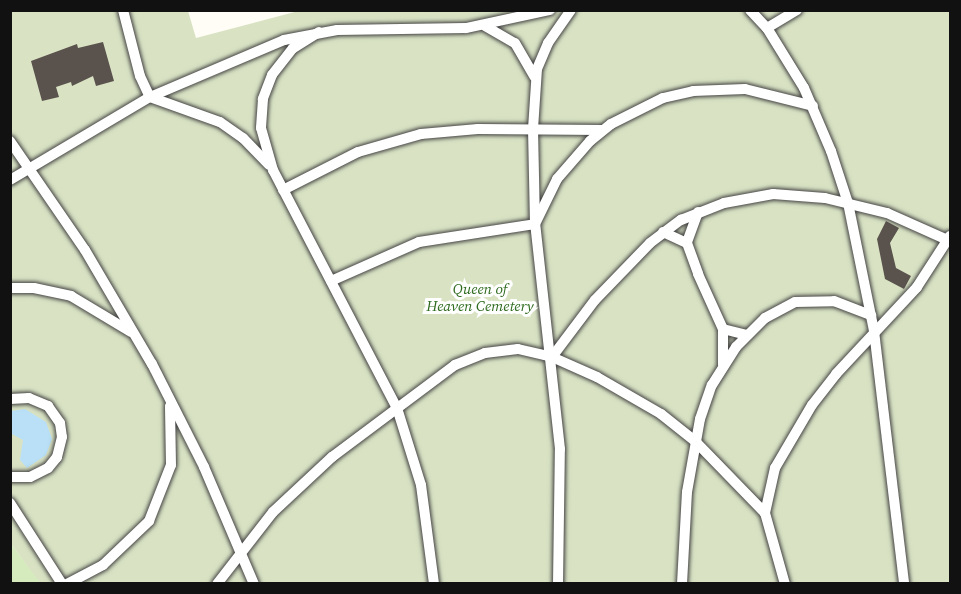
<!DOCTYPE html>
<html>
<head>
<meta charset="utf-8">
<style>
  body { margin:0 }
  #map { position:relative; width:961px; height:594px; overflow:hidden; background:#fffdf5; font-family:"Source Serif 4",serif }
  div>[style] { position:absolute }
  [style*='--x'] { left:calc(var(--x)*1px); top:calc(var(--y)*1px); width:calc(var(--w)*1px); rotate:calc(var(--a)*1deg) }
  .green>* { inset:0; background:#d5ebbd }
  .cemetery>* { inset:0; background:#d9e3c4 }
  .water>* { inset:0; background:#b9e0f7 }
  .building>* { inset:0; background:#5a524d }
  .roads { filter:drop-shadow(0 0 2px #444) drop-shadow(0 0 2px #444) }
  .minor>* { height:10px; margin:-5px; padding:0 5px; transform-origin:5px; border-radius:5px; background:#fff }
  span { translate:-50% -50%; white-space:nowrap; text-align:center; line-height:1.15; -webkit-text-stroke:6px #fff; paint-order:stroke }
  .park-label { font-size:15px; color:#2f6b1f; font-style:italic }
  .frame { position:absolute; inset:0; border:12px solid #111; pointer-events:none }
</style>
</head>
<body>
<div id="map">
  <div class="green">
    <i style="clip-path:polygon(11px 544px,41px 583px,11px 583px)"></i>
  </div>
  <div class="cemetery">
    <i style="clip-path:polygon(302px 10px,950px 11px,950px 583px,41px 584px,11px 544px,11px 11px,188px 11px,196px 38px)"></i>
  </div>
  <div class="water">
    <i style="clip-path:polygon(25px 409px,46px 422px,52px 439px,46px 455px,27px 468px,20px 460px,23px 440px,10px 433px,11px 411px)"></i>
  </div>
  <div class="building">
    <i style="clip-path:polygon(103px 42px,114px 81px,96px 86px,93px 76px,72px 86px,71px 82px,56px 87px,59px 97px,42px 101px,31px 61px,77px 44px,78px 48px)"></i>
    <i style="clip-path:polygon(886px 221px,899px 228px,890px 243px,896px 268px,911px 276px,904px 289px,885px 279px,877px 239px)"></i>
  </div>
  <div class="roads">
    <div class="minor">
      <i style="--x:123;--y:10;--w:68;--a:75.6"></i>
      <i style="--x:140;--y:76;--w:23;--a:65"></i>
      <i style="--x:150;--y:97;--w:74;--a:19.7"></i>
      <i style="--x:220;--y:122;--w:28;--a:35"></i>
      <i style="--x:243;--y:138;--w:37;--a:46"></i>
      <i style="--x:750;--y:10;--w:25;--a:47"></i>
      <i style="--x:767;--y:28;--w:70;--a:58.3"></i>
      <i style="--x:804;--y:88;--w:69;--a:66.8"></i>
      <i style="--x:831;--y:151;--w:55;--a:71.9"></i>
      <i style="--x:848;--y:203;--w:131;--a:78.5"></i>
      <i style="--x:874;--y:331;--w:255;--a:83.2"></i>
      <i style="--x:485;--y:26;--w:34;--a:30"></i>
      <i style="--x:515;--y:43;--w:39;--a:60"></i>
      <i style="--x:767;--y:28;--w:35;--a:-31"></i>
      <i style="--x:319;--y:32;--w:31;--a:148"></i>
      <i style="--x:293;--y:48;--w:34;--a:128"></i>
      <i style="--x:272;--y:75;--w:26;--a:111"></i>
      <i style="--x:263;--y:99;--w:29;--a:94"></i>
      <i style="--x:261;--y:128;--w:44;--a:74.1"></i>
      <i style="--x:273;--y:170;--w:268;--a:62.5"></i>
      <i style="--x:397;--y:408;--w:81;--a:72.7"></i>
      <i style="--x:421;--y:485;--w:100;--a:82.5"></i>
      <i style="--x:10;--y:141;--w:132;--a:55.5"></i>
      <i style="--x:85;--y:250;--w:132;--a:59.6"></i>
      <i style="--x:152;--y:364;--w:115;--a:63.2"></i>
      <i style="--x:204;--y:467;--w:127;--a:66.9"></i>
      <i style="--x:10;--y:180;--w:163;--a:-30.7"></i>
      <i style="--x:150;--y:97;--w:146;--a:-23"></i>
      <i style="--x:284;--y:40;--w:54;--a:-10.7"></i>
      <i style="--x:337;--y:30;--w:129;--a:-0.9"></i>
      <i style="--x:466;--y:28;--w:86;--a:-12.1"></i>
      <i style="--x:283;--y:190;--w:84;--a:-26.9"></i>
      <i style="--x:358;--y:152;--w:66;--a:-15.9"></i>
      <i style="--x:421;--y:134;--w:57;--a:-5"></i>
      <i style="--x:478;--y:129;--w:124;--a:0.5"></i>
      <i style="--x:698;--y:212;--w:33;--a:110"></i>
      <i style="--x:687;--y:243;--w:33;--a:70"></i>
      <i style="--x:698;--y:274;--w:60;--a:65.6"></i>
      <i style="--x:723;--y:329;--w:25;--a:14"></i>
      <i style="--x:663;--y:232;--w:26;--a:25"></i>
      <i style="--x:331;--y:281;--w:96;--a:-23.9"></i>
      <i style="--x:419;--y:242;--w:117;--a:-8.8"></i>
      <i style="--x:535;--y:224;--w:50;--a:-63.9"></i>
      <i style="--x:557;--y:179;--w:50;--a:-49"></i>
      <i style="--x:590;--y:141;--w:27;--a:-39"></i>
      <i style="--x:611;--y:124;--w:58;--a:-26.6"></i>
      <i style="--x:663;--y:98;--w:31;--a:-13"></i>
      <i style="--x:693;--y:91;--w:52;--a:-2.2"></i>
      <i style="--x:745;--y:89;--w:70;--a:14"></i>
      <i style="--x:10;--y:288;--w:24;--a:0"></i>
      <i style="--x:34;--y:288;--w:38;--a:12"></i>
      <i style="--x:71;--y:296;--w:70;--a:31"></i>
      <i style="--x:723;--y:329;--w:36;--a:90"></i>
      <i style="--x:552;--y:357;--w:71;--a:-53"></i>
      <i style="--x:595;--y:300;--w:79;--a:-46"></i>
      <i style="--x:650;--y:243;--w:39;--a:-37"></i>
      <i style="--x:681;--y:220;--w:46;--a:-21.6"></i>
      <i style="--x:724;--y:203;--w:50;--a:-10.4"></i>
      <i style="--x:773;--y:194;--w:52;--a:4.4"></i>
      <i style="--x:825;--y:198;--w:64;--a:13.6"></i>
      <i style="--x:887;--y:213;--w:69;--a:24"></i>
      <i style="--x:10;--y:399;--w:19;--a:-3"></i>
      <i style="--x:29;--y:398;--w:21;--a:23"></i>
      <i style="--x:48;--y:406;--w:21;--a:55"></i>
      <i style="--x:60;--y:423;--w:14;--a:82"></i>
      <i style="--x:62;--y:437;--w:21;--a:104"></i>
      <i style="--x:57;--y:457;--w:14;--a:129"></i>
      <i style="--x:48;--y:468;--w:20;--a:153"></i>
      <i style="--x:30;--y:477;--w:20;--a:180"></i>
      <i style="--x:10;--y:503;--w:96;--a:57.3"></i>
      <i style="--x:765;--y:513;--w:46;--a:-77.5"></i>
      <i style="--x:775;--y:468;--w:73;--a:-59.6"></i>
      <i style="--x:812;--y:405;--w:39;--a:-52"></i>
      <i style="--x:836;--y:374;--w:119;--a:-47"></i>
      <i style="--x:917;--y:287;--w:61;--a:-57.1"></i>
      <i style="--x:67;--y:584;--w:41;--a:-27.8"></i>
      <i style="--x:103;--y:565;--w:64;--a:-43.7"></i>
      <i style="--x:149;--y:521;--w:60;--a:-68.6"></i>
      <i style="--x:171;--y:465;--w:59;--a:-91"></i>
      <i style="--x:217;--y:584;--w:91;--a:-52.1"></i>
      <i style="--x:273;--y:512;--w:81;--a:-43"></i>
      <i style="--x:332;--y:457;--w:154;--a:-36.8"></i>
      <i style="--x:455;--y:365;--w:32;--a:-22"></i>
      <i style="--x:485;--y:353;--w:33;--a:-7"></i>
      <i style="--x:518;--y:349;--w:35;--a:13"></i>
      <i style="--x:552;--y:357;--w:49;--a:24"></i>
      <i style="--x:597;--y:377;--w:74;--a:30"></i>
      <i style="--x:661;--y:414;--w:43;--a:38.5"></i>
      <i style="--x:695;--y:441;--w:100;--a:45.8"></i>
      <i style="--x:765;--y:513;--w:74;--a:74.3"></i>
      <i style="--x:558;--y:584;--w:135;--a:-89.2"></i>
      <i style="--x:560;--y:449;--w:226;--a:-96.3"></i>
      <i style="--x:535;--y:224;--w:95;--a:-91.2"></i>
      <i style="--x:533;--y:129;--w:60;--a:-86.2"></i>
      <i style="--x:537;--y:69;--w:28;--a:-67"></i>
      <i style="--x:548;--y:43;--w:40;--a:-55.1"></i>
      <i style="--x:682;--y:584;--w:92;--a:-86.9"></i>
      <i style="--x:687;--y:492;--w:74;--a:-79.9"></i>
      <i style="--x:700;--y:419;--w:36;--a:-71"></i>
      <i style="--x:712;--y:385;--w:45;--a:-57.7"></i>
      <i style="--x:736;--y:347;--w:41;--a:-45"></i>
      <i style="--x:765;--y:318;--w:34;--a:-28"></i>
      <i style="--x:795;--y:302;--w:39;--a:-1"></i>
      <i style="--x:834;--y:301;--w:40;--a:21"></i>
    </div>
  </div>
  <div class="park-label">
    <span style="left:480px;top:297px">Queen of<br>Heaven Cemetery</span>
  </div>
  <div class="frame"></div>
</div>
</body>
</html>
